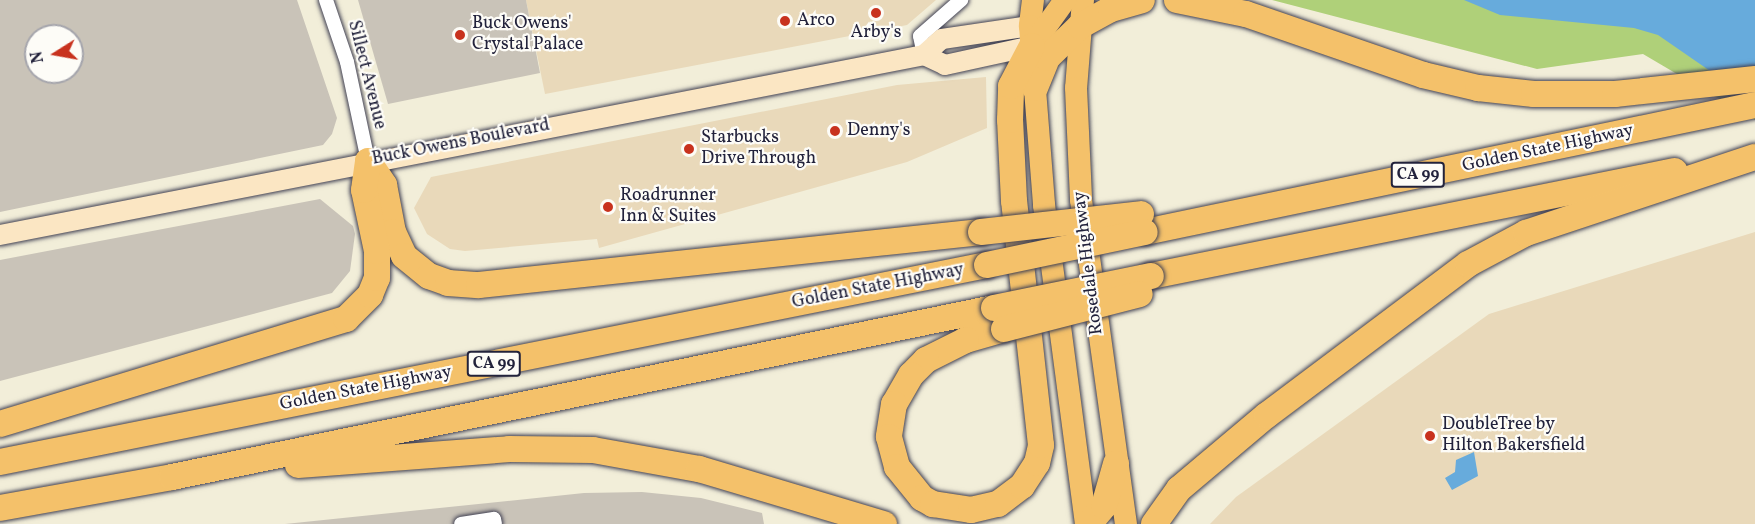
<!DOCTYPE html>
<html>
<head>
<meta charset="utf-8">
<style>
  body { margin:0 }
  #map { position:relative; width:1755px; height:524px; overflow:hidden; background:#f2eed9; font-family:Vollkorn,serif }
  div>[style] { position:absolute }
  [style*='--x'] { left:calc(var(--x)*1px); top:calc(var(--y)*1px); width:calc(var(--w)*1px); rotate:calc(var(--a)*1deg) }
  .built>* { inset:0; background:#e9d9ba }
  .industrial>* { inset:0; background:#c9c3b8 }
  .green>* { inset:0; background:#afd079 }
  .water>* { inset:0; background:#67abdc }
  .roads { filter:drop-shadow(0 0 2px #414153) drop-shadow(0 0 2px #414153) }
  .street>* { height:14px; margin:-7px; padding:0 7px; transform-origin:7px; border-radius:7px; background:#fff }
  .secondary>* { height:20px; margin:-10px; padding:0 10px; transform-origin:10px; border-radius:10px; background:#fbe6c3 }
  .primary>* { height:22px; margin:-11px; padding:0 11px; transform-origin:11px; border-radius:11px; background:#f4c16a }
  .highway>* { height:26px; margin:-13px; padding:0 13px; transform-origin:13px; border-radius:13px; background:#f4c16a }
  .bridges { filter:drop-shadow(0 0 2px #414153) drop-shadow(0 0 2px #414153) }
  .highway-bridge>* { height:26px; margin:-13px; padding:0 13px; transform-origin:13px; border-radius:13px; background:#f4c16a }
  .dots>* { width:16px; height:16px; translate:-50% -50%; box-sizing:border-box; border:3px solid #fdfcf7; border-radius:50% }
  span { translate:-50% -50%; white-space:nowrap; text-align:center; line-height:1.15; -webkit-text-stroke:4.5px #fdfcf7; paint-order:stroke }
  .shield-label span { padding:2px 4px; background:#fdfcf7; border:2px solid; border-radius:4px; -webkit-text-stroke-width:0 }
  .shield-label { font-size:16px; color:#22223b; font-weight:700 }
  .poi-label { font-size:18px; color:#22223b }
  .left { translate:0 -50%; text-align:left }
  .street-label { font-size:18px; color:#22223b }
  .north { position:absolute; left:24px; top:24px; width:60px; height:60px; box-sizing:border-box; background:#fdfcf7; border:2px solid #a5a5ac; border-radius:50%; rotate:259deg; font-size:16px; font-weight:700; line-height:24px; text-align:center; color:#22223b }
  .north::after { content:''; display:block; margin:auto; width:21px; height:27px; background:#c8321e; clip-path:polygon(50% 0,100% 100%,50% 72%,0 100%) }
</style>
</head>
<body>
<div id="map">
  <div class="built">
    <i style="clip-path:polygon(526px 0,936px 0,907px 25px,545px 94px)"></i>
    <i style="clip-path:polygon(986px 77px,987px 128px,907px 162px,599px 248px,597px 239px,465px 251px,450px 249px,427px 234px,414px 208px,431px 177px,897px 85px)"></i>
    <i style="clip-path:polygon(1755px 232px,1755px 524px,1210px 524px,1236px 497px,1489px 314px)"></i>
  </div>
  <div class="industrial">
    <i style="clip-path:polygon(evenodd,0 0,297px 0,337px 118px,332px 134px,323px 145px,0 212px,0 0,36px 36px,72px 36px,72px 72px,36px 72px,36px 36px)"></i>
    <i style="clip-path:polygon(358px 0,526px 0,540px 73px,388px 104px)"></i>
    <i style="clip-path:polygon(320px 199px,353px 226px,355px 234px,350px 271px,332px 293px,0 381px,0 260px)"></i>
    <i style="clip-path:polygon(642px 492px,701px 498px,762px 513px,764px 524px,285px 524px,584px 493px)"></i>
  </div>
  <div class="green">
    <i style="clip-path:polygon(1272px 0,1755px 0,1755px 120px,1643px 54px,1537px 69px)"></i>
  </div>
  <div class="water">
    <i style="clip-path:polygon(1464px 0,1755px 0,1755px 102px,1658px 35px,1634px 28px,1500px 15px)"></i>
    <i style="clip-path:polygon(1474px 452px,1478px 476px,1452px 490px,1445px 478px,1455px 472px,1456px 460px)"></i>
  </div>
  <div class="roads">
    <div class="street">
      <i style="--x:326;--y:0;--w:65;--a:71.3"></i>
      <i style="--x:347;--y:62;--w:101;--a:78"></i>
      <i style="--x:924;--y:55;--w:19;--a:-102"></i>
      <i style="--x:920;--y:36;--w:55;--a:-41.3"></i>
      <i style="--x:461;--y:524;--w:33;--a:-9"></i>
      <i style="--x:494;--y:519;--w:5;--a:79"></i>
    </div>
    <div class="secondary">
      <i style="--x:924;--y:55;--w:23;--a:25"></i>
      <i style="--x:945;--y:65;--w:89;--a:-12.3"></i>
      <i style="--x:0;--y:235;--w:941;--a:-11.02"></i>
      <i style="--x:924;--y:55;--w:24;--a:-42"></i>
      <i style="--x:942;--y:39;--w:89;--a:-8.4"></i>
    </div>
    <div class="primary">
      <i style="--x:1033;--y:0;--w:26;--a:97"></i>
      <i style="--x:1030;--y:26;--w:180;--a:85.5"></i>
      <i style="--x:1044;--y:205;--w:322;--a:82.5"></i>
      <i style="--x:1083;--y:0;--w:88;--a:94.5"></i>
      <i style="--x:1076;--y:88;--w:112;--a:87.4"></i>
      <i style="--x:1081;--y:200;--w:327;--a:82.1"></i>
      <i style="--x:1032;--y:46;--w:57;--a:-54.3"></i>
    </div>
    <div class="highway">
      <i style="--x:1177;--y:0;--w:70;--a:11.5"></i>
      <i style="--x:1246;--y:14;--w:187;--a:19"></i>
      <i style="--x:1423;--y:75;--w:57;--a:13.3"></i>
      <i style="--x:1478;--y:88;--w:56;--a:6.1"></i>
      <i style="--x:1534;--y:94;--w:81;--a:0"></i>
      <i style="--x:1615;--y:94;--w:141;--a:-6.1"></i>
      <i style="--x:1035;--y:88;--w:32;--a:-68"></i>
      <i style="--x:1047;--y:58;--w:46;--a:-44.1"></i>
      <i style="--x:1080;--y:26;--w:35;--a:-29"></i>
      <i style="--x:1111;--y:9;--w:32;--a:-16"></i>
      <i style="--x:368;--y:161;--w:29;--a:56"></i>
      <i style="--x:384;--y:185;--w:48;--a:79.2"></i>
      <i style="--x:393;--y:232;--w:26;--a:65"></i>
      <i style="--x:404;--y:256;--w:32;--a:39"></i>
      <i style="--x:429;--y:276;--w:20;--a:20"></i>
      <i style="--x:448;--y:283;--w:31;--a:4"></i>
      <i style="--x:479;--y:285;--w:505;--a:-6.03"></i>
      <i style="--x:1145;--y:232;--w:623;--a:-11.76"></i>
      <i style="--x:1151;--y:276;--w:534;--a:-11.33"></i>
      <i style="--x:1004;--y:329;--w:40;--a:164"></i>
      <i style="--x:966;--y:340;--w:45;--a:153.4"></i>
      <i style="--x:926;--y:360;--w:21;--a:135"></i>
      <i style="--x:911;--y:375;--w:34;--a:120"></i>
      <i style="--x:894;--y:404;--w:33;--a:99"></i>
      <i style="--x:889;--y:437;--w:31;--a:75"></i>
      <i style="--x:897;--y:467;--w:40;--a:51"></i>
      <i style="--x:922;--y:498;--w:13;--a:29"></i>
      <i style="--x:933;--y:504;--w:38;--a:9"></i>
      <i style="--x:971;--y:510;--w:28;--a:-13"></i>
      <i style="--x:998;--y:504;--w:30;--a:-37"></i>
      <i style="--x:1022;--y:486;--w:27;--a:-57"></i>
      <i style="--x:1037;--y:463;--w:18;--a:-77"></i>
      <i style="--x:1041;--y:445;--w:245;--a:-96.3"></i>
      <i style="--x:1014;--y:201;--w:81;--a:-92.8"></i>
      <i style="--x:1010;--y:120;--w:34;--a:-88"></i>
      <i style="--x:1011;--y:86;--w:45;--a:-62.3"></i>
      <i style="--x:0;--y:424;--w:362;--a:-16.9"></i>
      <i style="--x:346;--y:319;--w:34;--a:-45"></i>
      <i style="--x:370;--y:295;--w:18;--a:-68"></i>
      <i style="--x:377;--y:278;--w:27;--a:-90"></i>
      <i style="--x:377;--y:251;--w:62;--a:-102"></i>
      <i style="--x:364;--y:190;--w:29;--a:-82"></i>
      <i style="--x:0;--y:462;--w:1006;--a:-11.29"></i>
      <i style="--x:298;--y:465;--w:212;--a:-4.3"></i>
      <i style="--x:509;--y:449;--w:84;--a:0.7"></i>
      <i style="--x:593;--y:450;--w:108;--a:10.2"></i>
      <i style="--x:699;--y:469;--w:193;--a:16.6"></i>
      <i style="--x:0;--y:508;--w:175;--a:-10.2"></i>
      <i style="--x:172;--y:477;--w:839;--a:-11.62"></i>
      <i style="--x:1089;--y:524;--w:23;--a:-50"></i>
      <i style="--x:1104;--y:506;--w:44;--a:-74.1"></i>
      <i style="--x:1154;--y:524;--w:43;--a:-54.5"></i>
      <i style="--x:1179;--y:489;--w:115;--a:-40.1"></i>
      <i style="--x:1267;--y:415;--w:251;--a:-36.9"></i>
      <i style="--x:1468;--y:264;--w:66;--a:-28.1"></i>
      <i style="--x:1526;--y:233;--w:241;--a:-18.4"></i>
    </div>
  </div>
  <div class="bridges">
    <div class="highway-bridge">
      <i style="--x:981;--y:232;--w:161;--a:-6.4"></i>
      <i style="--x:987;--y:265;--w:161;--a:-11.8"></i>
      <i style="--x:994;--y:308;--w:160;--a:-11.5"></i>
      <i style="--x:1004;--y:329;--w:140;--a:-14.4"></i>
    </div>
  </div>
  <div class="dots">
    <i style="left:876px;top:13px;background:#c8321e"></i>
    <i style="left:785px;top:21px;background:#c8321e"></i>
    <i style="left:460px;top:35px;background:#c8321e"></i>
    <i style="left:835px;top:131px;background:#c8321e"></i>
    <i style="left:689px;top:149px;background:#c8321e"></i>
    <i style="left:608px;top:207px;background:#c8321e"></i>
    <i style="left:1430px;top:436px;background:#c8321e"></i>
  </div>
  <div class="shield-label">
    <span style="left:1418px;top:175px">CA 99</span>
    <span style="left:494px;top:364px">CA 99</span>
  </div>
  <div class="poi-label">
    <span class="left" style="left:797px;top:21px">Arco</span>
    <span class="left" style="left:472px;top:35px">Buck Owens'<br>Crystal Palace</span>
    <span style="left:876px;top:33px">Arby's</span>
    <span class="left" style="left:847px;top:131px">Denny's</span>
    <span class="left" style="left:701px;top:149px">Starbucks<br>Drive Through</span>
    <span class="left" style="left:620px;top:207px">Roadrunner<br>Inn &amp; Suites</span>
    <span class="left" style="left:1442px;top:436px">DoubleTree by<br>Hilton Bakersfield</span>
  </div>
  <div class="street-label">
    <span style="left:366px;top:75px;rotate:76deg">Sillect Avenue</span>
    <span style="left:461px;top:143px;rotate:-11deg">Buck Owens Boulevard</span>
    <span style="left:1548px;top:149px;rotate:-12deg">Golden State Highway</span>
    <span style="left:1089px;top:263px;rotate:-97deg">Rosedale Highway</span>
    <span style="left:878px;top:287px;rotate:-11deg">Golden State Highway</span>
    <span style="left:366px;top:389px;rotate:-11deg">Golden State Highway</span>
  </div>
  <div class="north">N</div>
</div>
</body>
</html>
